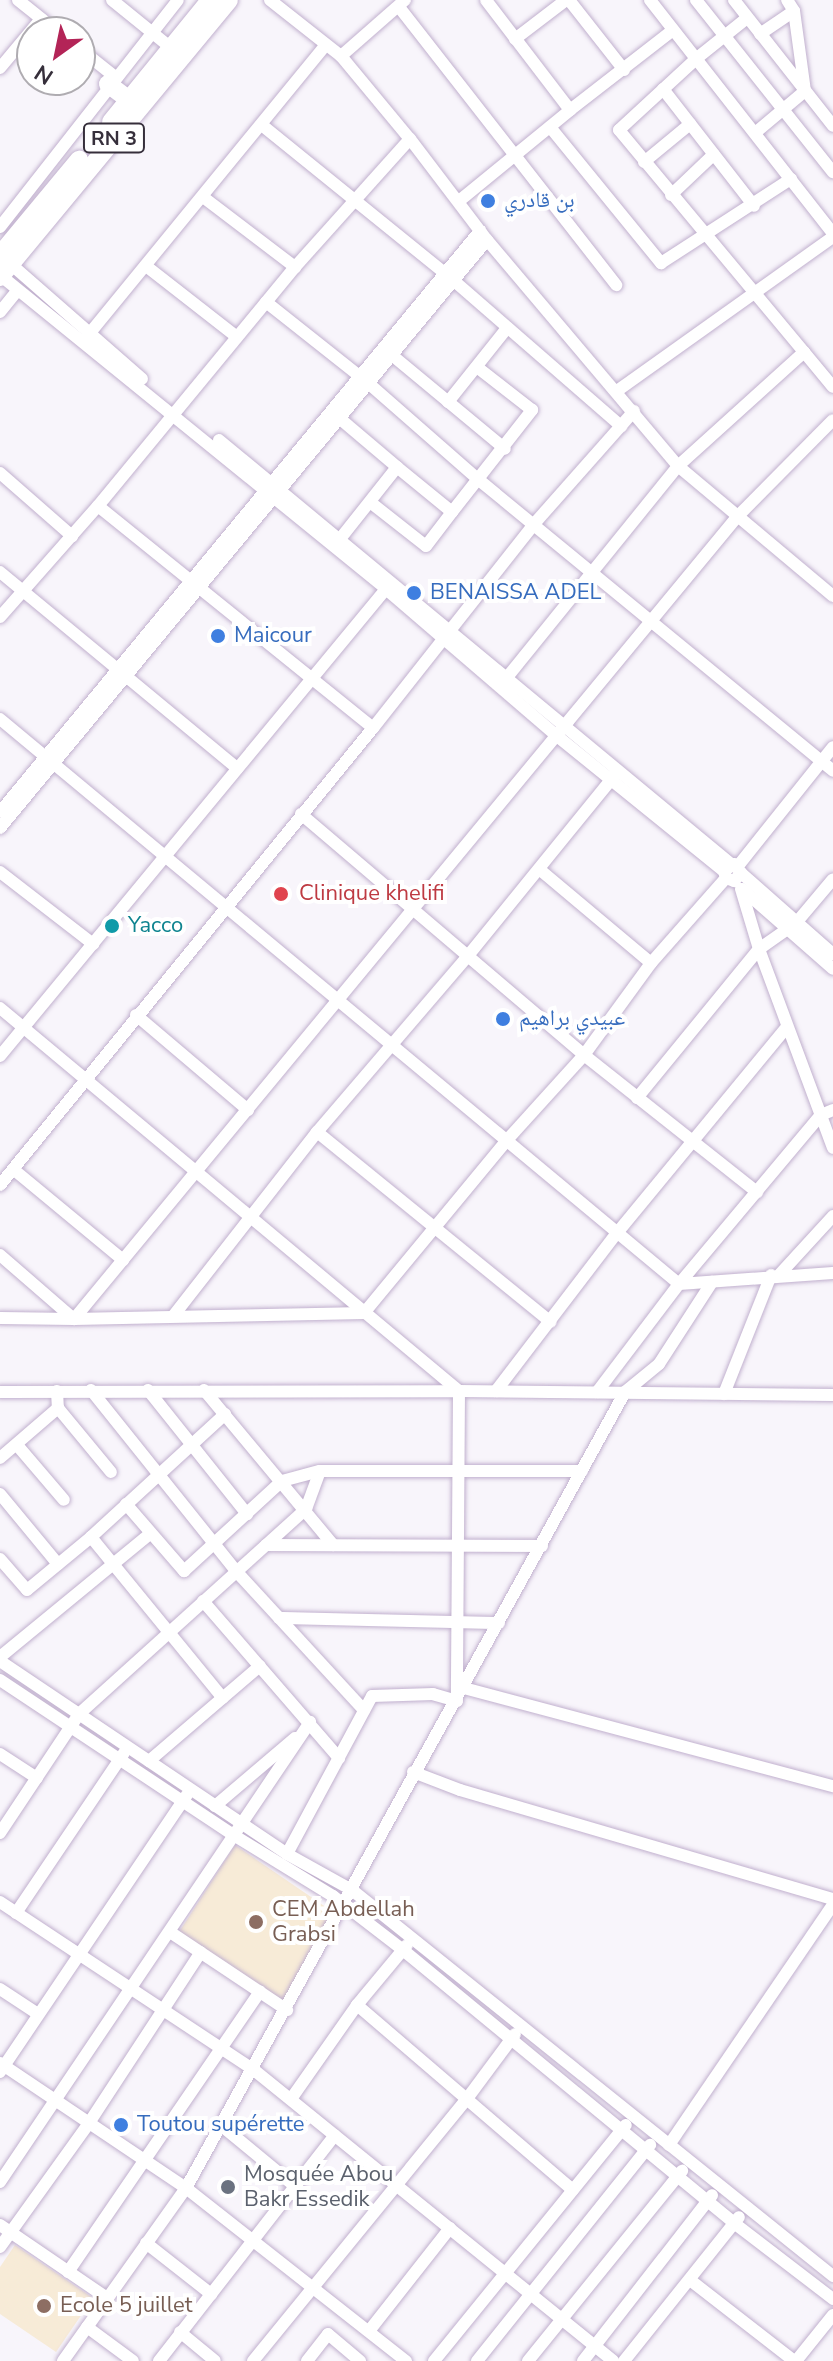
<!DOCTYPE html>
<html>
<head>
<meta charset="utf-8">
<style>
  body { margin:0 }
  #map { position:relative; width:833px; height:2361px; overflow:hidden; background:#f8f5fb; font-family:"Nunito Sans","Noto Naskh Arabic",sans-serif }
  div>[style] { position:absolute }
  [style*='--x'] { left:calc(var(--x)*1px); top:calc(var(--y)*1px); width:calc(var(--w)*1px); rotate:calc(var(--a)*1deg) }
  .education>* { inset:0; background:#f7ebd7 }
  .roads { filter:drop-shadow(0 0 2px #c1b0ce) drop-shadow(0 0 2px #c1b0ce) }
  .minor>* { height:12px; margin:-6px; padding:0 6px; transform-origin:6px; border-radius:6px; background:#fff }
  .highway>* { height:18px; margin:-9px; padding:0 9px; transform-origin:9px; border-radius:9px; background:#fff }
  .dots>* { width:22px; height:22px; translate:-50% -50%; box-sizing:border-box; border:4px solid #fff; border-radius:50% }
  span { translate:-50% -50%; white-space:nowrap; text-align:center; line-height:1.15; -webkit-text-stroke:8px #fff; paint-order:stroke }
  .shield-label span { padding:2px 6px; background:#fff; border:2px solid; border-radius:6px; -webkit-text-stroke-width:0 }
  .shield-label { font-size:20px; color:#362f3b; font-weight:700 }
  .shop-label { font-size:22px; color:#366cbe }
  .left { translate:0 -50%; text-align:left }
  .health-label { font-size:22px; color:#be3a42 }
  .culture-label { font-size:22px; color:#0d838f }
  .education-label { font-size:22px; color:#785e54 }
  .worship-label { font-size:22px; color:#5b616d }
  .north { position:absolute; left:16px; top:16px; width:80px; height:80px; box-sizing:border-box; background:#fff; border:2px solid #afacb1; border-radius:50%; rotate:213deg; font-size:22px; font-weight:700; line-height:32px; text-align:center; color:#362f3b }
  .north::after { content:''; display:block; margin:auto; width:28px; height:36px; background:#b32457; clip-path:polygon(50% 0,100% 100%,50% 72%,0 100%) }
</style>
</head>
<body>
<div id="map">
  <div class="education">
    <i style="clip-path:polygon(235px 1845px,333px 1912px,284px 2002px,179px 1932px)"></i>
    <i style="clip-path:polygon(15px 2245px,93px 2298px,56px 2352px,0 2314px,0 2267px)"></i>
  </div>
  <div class="roads">
    <div class="minor">
      <i style="--x:18;--y:0;--w:51;--a:38.7"></i>
      <i style="--x:112;--y:0;--w:76;--a:39.1"></i>
      <i style="--x:270;--y:0;--w:90;--a:38.3"></i>
      <i style="--x:341;--y:56;--w:108;--a:50.3"></i>
      <i style="--x:410;--y:139;--w:127;--a:52.7"></i>
      <i style="--x:487;--y:240;--w:296;--a:49.8"></i>
      <i style="--x:678;--y:466;--w:202;--a:40"></i>
      <i style="--x:569;--y:0;--w:89;--a:51.8"></i>
      <i style="--x:650;--y:0;--w:296;--a:51.9"></i>
      <i style="--x:696;--y:0;--w:220;--a:51.5"></i>
      <i style="--x:734;--y:0;--w:160;--a:51.8"></i>
      <i style="--x:399;--y:7;--w:353;--a:52"></i>
      <i style="--x:747;--y:18;--w:64;--a:141.3"></i>
      <i style="--x:697;--y:58;--w:106;--a:137.3"></i>
      <i style="--x:619;--y:130;--w:289;--a:50.2"></i>
      <i style="--x:760;--y:34;--w:41;--a:-34.1"></i>
      <i style="--x:515;--y:39;--w:64;--a:-37.4"></i>
      <i style="--x:80;--y:49;--w:43;--a:38.5"></i>
      <i style="--x:341;--y:56;--w:85;--a:-41.2"></i>
      <i style="--x:0;--y:68;--w:64;--a:-50.1"></i>
      <i style="--x:663;--y:89;--w:148;--a:52.1"></i>
      <i style="--x:570;--y:110;--w:130;--a:-37.8"></i>
      <i style="--x:263;--y:126;--w:245;--a:39"></i>
      <i style="--x:453;--y:280;--w:223;--a:41"></i>
      <i style="--x:550;--y:127;--w:176;--a:50.8"></i>
      <i style="--x:661;--y:263;--w:155;--a:-32.9"></i>
      <i style="--x:755;--y:133;--w:65;--a:-40"></i>
      <i style="--x:805;--y:91;--w:81;--a:-97.8"></i>
      <i style="--x:794;--y:11;--w:13;--a:-122"></i>
      <i style="--x:644;--y:162;--w:60;--a:-39.6"></i>
      <i style="--x:671;--y:195;--w:59;--a:-43.6"></i>
      <i style="--x:203;--y:197;--w:116;--a:37.3"></i>
      <i style="--x:459;--y:201;--w:144;--a:-39.3"></i>
      <i style="--x:570;--y:110;--w:138;--a:-127.4"></i>
      <i style="--x:0;--y:227;--w:288;--a:-51.9"></i>
      <i style="--x:5;--y:259;--w:182;--a:41.2"></i>
      <i style="--x:146;--y:266;--w:115;--a:38"></i>
      <i style="--x:0;--y:275;--w:498;--a:39.1"></i>
      <i style="--x:386;--y:589;--w:225;--a:40.7"></i>
      <i style="--x:557;--y:736;--w:215;--a:39"></i>
      <i style="--x:724;--y:871;--w:7;--a:74"></i>
      <i style="--x:726;--y:878;--w:9;--a:21"></i>
      <i style="--x:734;--y:881;--w:11;--a:-49"></i>
      <i style="--x:741;--y:873;--w:11;--a:-128"></i>
      <i style="--x:734;--y:864;--w:12;--a:145"></i>
      <i style="--x:266;--y:302;--w:129;--a:38.4"></i>
      <i style="--x:367;--y:382;--w:149;--a:41.2"></i>
      <i style="--x:479;--y:480;--w:458;--a:39.4"></i>
      <i style="--x:0;--y:312;--w:28;--a:-51"></i>
      <i style="--x:85;--y:339;--w:380;--a:-50.7"></i>
      <i style="--x:387;--y:351;--w:153;--a:39.7"></i>
      <i style="--x:617;--y:391;--w:265;--a:-35.5"></i>
      <i style="--x:448;--y:402;--w:95;--a:-51.4"></i>
      <i style="--x:219;--y:440;--w:665;--a:39.63"></i>
      <i style="--x:0;--y:473;--w:96;--a:41.2"></i>
      <i style="--x:370;--y:502;--w:71;--a:38.2"></i>
      <i style="--x:426;--y:546;--w:43;--a:-52.6"></i>
      <i style="--x:452;--y:512;--w:71;--a:-140.7"></i>
      <i style="--x:98;--y:506;--w:353;--a:38.9"></i>
      <i style="--x:452;--y:512;--w:130;--a:-51.9"></i>
      <i style="--x:532;--y:410;--w:70;--a:-142"></i>
      <i style="--x:336;--y:544;--w:98;--a:-51.6"></i>
      <i style="--x:397;--y:467;--w:77;--a:-139.7"></i>
      <i style="--x:0;--y:572;--w:308;--a:39.6"></i>
      <i style="--x:0;--y:617;--w:148;--a:-48.6"></i>
      <i style="--x:98;--y:506;--w:310;--a:-50.5"></i>
      <i style="--x:295;--y:267;--w:172;--a:-48.1"></i>
      <i style="--x:504;--y:681;--w:277;--a:-51"></i>
      <i style="--x:678;--y:466;--w:170;--a:-42.1"></i>
      <i style="--x:804;--y:352;--w:45;--a:50.4"></i>
      <i style="--x:0;--y:719;--w:883;--a:39.76"></i>
      <i style="--x:679;--y:1284;--w:154;--a:-4.1"></i>
      <i style="--x:0;--y:812;--w:754;--a:-50.44"></i>
      <i style="--x:301;--y:814;--w:372;--a:40.4"></i>
      <i style="--x:584;--y:1055;--w:221;--a:38.4"></i>
      <i style="--x:0;--y:828;--w:763;--a:-50.37"></i>
      <i style="--x:738;--y:866;--w:152;--a:-51.4"></i>
      <i style="--x:539;--y:869;--w:146;--a:40"></i>
      <i style="--x:0;--y:872;--w:118;--a:37.7"></i>
      <i style="--x:741;--y:873;--w:123;--a:41.4"></i>
      <i style="--x:741;--y:889;--w:63;--a:73.3"></i>
      <i style="--x:759;--y:949;--w:212;--a:69.6"></i>
      <i style="--x:742;--y:889;--w:121;--a:41.3"></i>
      <i style="--x:0;--y:1008;--w:598;--a:39.84"></i>
      <i style="--x:459;--y:1391;--w:310;--a:90.4"></i>
      <i style="--x:457;--y:1701;--w:25;--a:-164"></i>
      <i style="--x:433;--y:1694;--w:61;--a:178.1"></i>
      <i style="--x:372;--y:1696;--w:179;--a:118.3"></i>
      <i style="--x:136;--y:1015;--w:147;--a:40.3"></i>
      <i style="--x:0;--y:1056;--w:612;--a:-50.43"></i>
      <i style="--x:637;--y:1098;--w:193;--a:-50.7"></i>
      <i style="--x:759;--y:949;--w:45;--a:-35.1"></i>
      <i style="--x:796;--y:923;--w:57;--a:-49.9"></i>
      <i style="--x:317;--y:1132;--w:301;--a:39.1"></i>
      <i style="--x:13;--y:1169;--w:143;--a:39.6"></i>
      <i style="--x:0;--y:1185;--w:590;--a:-50.78"></i>
      <i style="--x:373;--y:728;--w:260;--a:-51.7"></i>
      <i style="--x:534;--y:524;--w:151;--a:-48.5"></i>
      <i style="--x:0;--y:1255;--w:98;--a:40.9"></i>
      <i style="--x:74;--y:1319;--w:290;--a:-1.2"></i>
      <i style="--x:364;--y:1313;--w:224;--a:-50.4"></i>
      <i style="--x:507;--y:1140;--w:115;--a:-47.8"></i>
      <i style="--x:584;--y:1055;--w:114;--a:-53.9"></i>
      <i style="--x:651;--y:963;--w:113;--a:-48.6"></i>
      <i style="--x:779;--y:1275;--w:80;--a:-47.5"></i>
      <i style="--x:174;--y:1315;--w:232;--a:-52"></i>
      <i style="--x:317;--y:1132;--w:230;--a:-49.4"></i>
      <i style="--x:467;--y:957;--w:235;--a:-50.9"></i>
      <i style="--x:0;--y:1318;--w:74;--a:0.8"></i>
      <i style="--x:74;--y:1319;--w:1041;--a:-50.42"></i>
      <i style="--x:737;--y:517;--w:136;--a:-45.3"></i>
      <i style="--x:91;--y:1390;--w:232;--a:51.3"></i>
      <i style="--x:236;--y:1571;--w:189;--a:47.4"></i>
      <i style="--x:148;--y:1390;--w:159;--a:51.4"></i>
      <i style="--x:204;--y:1390;--w:202;--a:50.2"></i>
      <i style="--x:57;--y:1391;--w:17;--a:87"></i>
      <i style="--x:58;--y:1408;--w:83;--a:50.4"></i>
      <i style="--x:496;--y:1391;--w:199;--a:-52.6"></i>
      <i style="--x:617;--y:1233;--w:267;--a:-50.5"></i>
      <i style="--x:0;--y:1392;--w:459;--a:-0.1"></i>
      <i style="--x:459;--y:1391;--w:374;--a:0.6"></i>
      <i style="--x:597;--y:1392;--w:136;--a:-52.8"></i>
      <i style="--x:679;--y:1284;--w:221;--a:-50"></i>
      <i style="--x:821;--y:1115;--w:13;--a:-23"></i>
      <i style="--x:724;--y:1394;--w:128;--a:-68.4"></i>
      <i style="--x:17;--y:1445;--w:72;--a:49.5"></i>
      <i style="--x:0;--y:1458;--w:77;--a:-40.8"></i>
      <i style="--x:0;--y:1494;--w:91;--a:50.4"></i>
      <i style="--x:126;--y:1504;--w:89;--a:49.1"></i>
      <i style="--x:184;--y:1571;--w:133;--a:-42.6"></i>
      <i style="--x:282;--y:1481;--w:39;--a:-15"></i>
      <i style="--x:320;--y:1471;--w:262;--a:0"></i>
      <i style="--x:91;--y:1537;--w:208;--a:50.7"></i>
      <i style="--x:266;--y:1545;--w:276;--a:0.2"></i>
      <i style="--x:0;--y:1559;--w:41;--a:48.9"></i>
      <i style="--x:27;--y:1590;--w:83;--a:-39.6"></i>
      <i style="--x:91;--y:1537;--w:182;--a:-42.5"></i>
      <i style="--x:203;--y:1601;--w:208;--a:49.1"></i>
      <i style="--x:279;--y:1618;--w:220;--a:1.3"></i>
      <i style="--x:0;--y:1657;--w:194;--a:-39.4"></i>
      <i style="--x:0;--y:1661;--w:346;--a:33.9"></i>
      <i style="--x:287;--y:1854;--w:74;--a:29"></i>
      <i style="--x:352;--y:1890;--w:617;--a:38.75"></i>
      <i style="--x:0;--y:1680;--w:282;--a:33.6"></i>
      <i style="--x:235;--y:1836;--w:115;--a:31.5"></i>
      <i style="--x:333;--y:1896;--w:88;--a:37.6"></i>
      <i style="--x:403;--y:1950;--w:429;--a:39.5"></i>
      <i style="--x:734;--y:2223;--w:125;--a:37.5"></i>
      <i style="--x:460;--y:1687;--w:386;--a:14.9"></i>
      <i style="--x:0;--y:1754;--w:44;--a:33"></i>
      <i style="--x:149;--y:1761;--w:146;--a:-40.6"></i>
      <i style="--x:413;--y:1772;--w:50;--a:21"></i>
      <i style="--x:460;--y:1790;--w:389;--a:16.3"></i>
      <i style="--x:215;--y:1806;--w:105;--a:-40.4"></i>
      <i style="--x:0;--y:1833;--w:143;--a:-56.4"></i>
      <i style="--x:79;--y:1714;--w:306;--a:-42.1"></i>
      <i style="--x:306;--y:1509;--w:40;--a:-69.8"></i>
      <i style="--x:0;--y:1902;--w:305;--a:33.5"></i>
      <i style="--x:254;--y:2070;--w:462;--a:39"></i>
      <i style="--x:16;--y:1913;--w:193;--a:-56"></i>
      <i style="--x:170;--y:1932;--w:141;--a:33.7"></i>
      <i style="--x:0;--y:1989;--w:45;--a:33.3"></i>
      <i style="--x:357;--y:2005;--w:284;--a:40.6"></i>
      <i style="--x:0;--y:2063;--w:224;--a:33.9"></i>
      <i style="--x:186;--y:2188;--w:280;--a:38.2"></i>
      <i style="--x:0;--y:2072;--w:334;--a:-56"></i>
      <i style="--x:291;--y:2099;--w:115;--a:-54.9"></i>
      <i style="--x:357;--y:2005;--w:78;--a:-50.2"></i>
      <i style="--x:222;--y:2126;--w:96;--a:39.5"></i>
      <i style="--x:669;--y:2145;--w:291;--a:-55.7"></i>
      <i style="--x:0;--y:2182;--w:555;--a:-56.02"></i>
      <i style="--x:0;--y:2225;--w:130;--a:34.3"></i>
      <i style="--x:146;--y:2243;--w:83;--a:38.1"></i>
      <i style="--x:0;--y:2247;--w:153;--a:-54.3"></i>
      <i style="--x:89;--y:2123;--w:204;--a:-56.8"></i>
      <i style="--x:68;--y:2272;--w:340;--a:-55.6"></i>
      <i style="--x:690;--y:2280;--w:132;--a:37.9"></i>
      <i style="--x:87;--y:2327;--w:57;--a:36.5"></i>
      <i style="--x:369;--y:2331;--w:131;--a:-51.8"></i>
      <i style="--x:180;--y:2332;--w:45;--a:39.6"></i>
      <i style="--x:63;--y:2361;--w:212;--a:-54.6"></i>
      <i style="--x:186;--y:2188;--w:909;--a:-61.12"></i>
      <i style="--x:625;--y:1392;--w:44;--a:-39.5"></i>
      <i style="--x:659;--y:1364;--w:98;--a:-57.1"></i>
      <i style="--x:159;--y:2361;--w:286;--a:-52.1"></i>
      <i style="--x:253;--y:2361;--w:337;--a:-50.8"></i>
      <i style="--x:466;--y:2100;--w:82;--a:-53.4"></i>
      <i style="--x:307;--y:2361;--w:34;--a:-52"></i>
      <i style="--x:328;--y:2334;--w:42;--a:40.2"></i>
      <i style="--x:434;--y:2361;--w:304;--a:-50.9"></i>
      <i style="--x:477;--y:2361;--w:277;--a:-51.3"></i>
      <i style="--x:528;--y:2361;--w:245;--a:-51"></i>
      <i style="--x:583;--y:2361;--w:210;--a:-52.1"></i>
      <i style="--x:624;--y:2361;--w:184;--a:-51.4"></i>
      <i style="--x:796;--y:2361;--w:59;--a:-51.2"></i>
    </div>
    <div class="highway">
      <i style="--x:108;--y:84;--w:26;--a:37"></i>
      <i style="--x:111;--y:122;--w:157;--a:-50.9"></i>
      <i style="--x:0;--y:255;--w:124;--a:-50.3"></i>
      <i style="--x:0;--y:277;--w:359;--a:-50.4"></i>
    </div>
  </div>
  <div class="dots">
    <i style="left:488px;top:201px;background:#3f7fe0"></i>
    <i style="left:414px;top:593px;background:#3f7fe0"></i>
    <i style="left:218px;top:636px;background:#3f7fe0"></i>
    <i style="left:281px;top:894px;background:#e0444e"></i>
    <i style="left:112px;top:926px;background:#0f9aa8"></i>
    <i style="left:503px;top:1019px;background:#3f7fe0"></i>
    <i style="left:256px;top:1922px;background:#8d6e63"></i>
    <i style="left:121px;top:2125px;background:#3f7fe0"></i>
    <i style="left:228px;top:2187px;background:#6b7280"></i>
    <i style="left:44px;top:2306px;background:#8d6e63"></i>
  </div>
  <div class="shield-label">
    <span style="left:114px;top:138px">RN 3</span>
  </div>
  <div class="shop-label">
    <span class="left" style="left:504px;top:201px">بن قادري</span>
    <span class="left" style="left:430px;top:593px">BENAISSA ADEL</span>
    <span class="left" style="left:234px;top:636px">Maicour</span>
    <span class="left" style="left:519px;top:1019px">عبيدي براهيم</span>
    <span class="left" style="left:137px;top:2125px">Toutou supérette</span>
  </div>
  <div class="health-label">
    <span class="left" style="left:299px;top:894px">Clinique khelifi</span>
  </div>
  <div class="culture-label">
    <span class="left" style="left:128px;top:926px">Yacco</span>
  </div>
  <div class="education-label">
    <span class="left" style="left:272px;top:1922px">CEM Abdellah<br>Grabsi</span>
    <span class="left" style="left:60px;top:2306px">Ecole 5 juillet</span>
  </div>
  <div class="worship-label">
    <span class="left" style="left:244px;top:2187px">Mosquée Abou<br>Bakr Essedik</span>
  </div>
  <div class="north">N</div>
</div>
</body>
</html>
